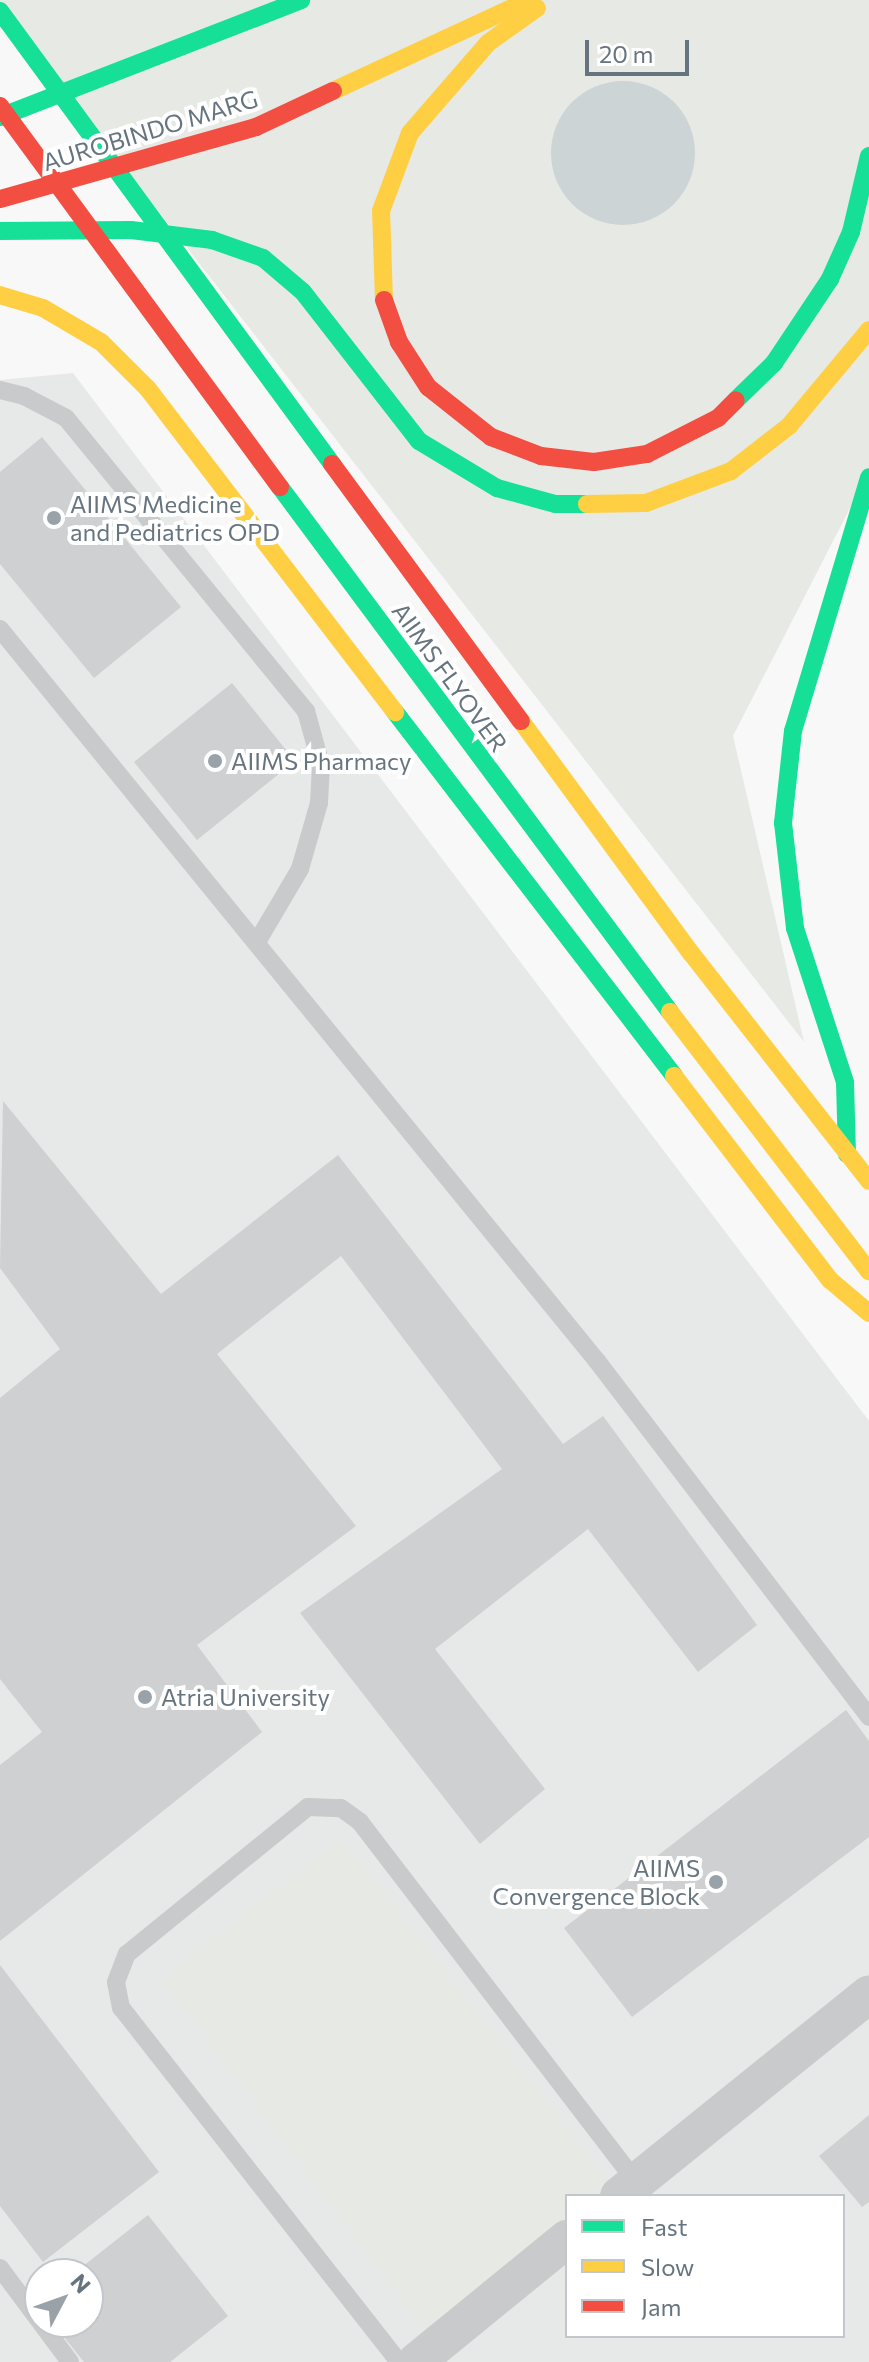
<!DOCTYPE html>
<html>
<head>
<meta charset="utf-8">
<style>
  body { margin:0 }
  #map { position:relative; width:869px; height:2362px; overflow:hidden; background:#f8f8f8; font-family:Commissioner,sans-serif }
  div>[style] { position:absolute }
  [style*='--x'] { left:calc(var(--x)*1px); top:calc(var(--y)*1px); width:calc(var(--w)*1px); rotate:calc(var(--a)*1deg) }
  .built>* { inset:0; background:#e7e8e8 }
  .green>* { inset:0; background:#e7e9e5 }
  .water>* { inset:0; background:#cdd4d6 }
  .round { border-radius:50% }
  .building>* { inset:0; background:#ced0d1 }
  .lane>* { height:18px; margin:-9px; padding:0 9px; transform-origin:9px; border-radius:9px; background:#c9cacb }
  .street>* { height:38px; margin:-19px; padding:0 19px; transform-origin:19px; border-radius:19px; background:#c9cacb }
  .fast>* { height:18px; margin:-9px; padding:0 9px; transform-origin:9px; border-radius:9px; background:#16e098 }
  .slow>* { height:18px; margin:-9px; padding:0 9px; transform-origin:9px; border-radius:9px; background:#ffcf43 }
  .jam>* { height:18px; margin:-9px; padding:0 9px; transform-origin:9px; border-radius:9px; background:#f24e42 }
  .dots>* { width:22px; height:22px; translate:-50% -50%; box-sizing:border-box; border:4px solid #fff; border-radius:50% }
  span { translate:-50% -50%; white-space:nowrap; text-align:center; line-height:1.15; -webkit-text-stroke:8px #fff; paint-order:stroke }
  .street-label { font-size:24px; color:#66747f }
  .poi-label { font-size:24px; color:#66747f }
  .left { translate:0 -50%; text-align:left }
  .right { translate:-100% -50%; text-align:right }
  .legend { position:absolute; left:565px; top:2194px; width:280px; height:144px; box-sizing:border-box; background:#fff; border:2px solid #c2c7cc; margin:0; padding:10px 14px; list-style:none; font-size:24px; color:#66747f }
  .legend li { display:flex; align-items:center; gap:16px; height:40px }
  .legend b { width:40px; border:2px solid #c2c7cc }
  .north { position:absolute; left:24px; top:2258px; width:80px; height:80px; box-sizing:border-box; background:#fff; border:2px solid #c2c7cc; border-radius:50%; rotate:49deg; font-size:22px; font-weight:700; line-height:32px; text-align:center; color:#66747f }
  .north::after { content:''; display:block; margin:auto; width:28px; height:36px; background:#99a2a9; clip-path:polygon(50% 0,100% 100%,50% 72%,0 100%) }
  .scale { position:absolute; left:585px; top:40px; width:104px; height:36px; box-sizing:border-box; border:4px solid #66747f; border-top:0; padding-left:10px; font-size:24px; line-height:28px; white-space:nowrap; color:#66747f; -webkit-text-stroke:6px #fff; paint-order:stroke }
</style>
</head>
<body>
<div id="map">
  <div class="built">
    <i style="clip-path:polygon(evenodd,73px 373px,869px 1421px,869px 2362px,0 2362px,0 380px,73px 373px,567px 2196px,843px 2196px,843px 2336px,567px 2336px,567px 2196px,73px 373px,40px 2274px,88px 2274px,88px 2322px,40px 2322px,40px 2274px)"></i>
  </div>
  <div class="green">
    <i style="clip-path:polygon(0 0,869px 0,869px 471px,733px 736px,804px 1042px,0 7px)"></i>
    <i style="clip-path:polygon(341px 1838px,620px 2196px,567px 2196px,567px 2242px,434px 2344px,162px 1979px)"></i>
  </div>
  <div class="water">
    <i class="round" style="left:551px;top:81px;width:144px;height:144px"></i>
  </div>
  <div class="building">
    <i style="clip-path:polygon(42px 437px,181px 607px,94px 678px,0 564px,0 472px)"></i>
    <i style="clip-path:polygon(232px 683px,295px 761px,197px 840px,134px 762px)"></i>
    <i style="clip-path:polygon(3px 1101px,161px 1294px,338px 1155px,563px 1444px,603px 1416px,757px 1625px,698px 1672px,588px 1529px,435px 1649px,545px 1789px,480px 1844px,300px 1613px,502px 1469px,341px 1256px,217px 1354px,356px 1526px,197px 1645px,262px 1732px,0 1941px,0 1765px,42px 1732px,0 1679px,0 1398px,60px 1349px,0 1268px)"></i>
    <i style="clip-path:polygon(846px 1710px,869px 1741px,869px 1837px,632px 2017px,564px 1928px)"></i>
    <i style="clip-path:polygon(0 1965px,159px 2172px,43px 2262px,0 2206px)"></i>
    <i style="clip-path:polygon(869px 2115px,869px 2202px,862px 2207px,819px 2156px)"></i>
    <i style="clip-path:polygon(148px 2215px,228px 2316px,170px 2362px,84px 2362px,52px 2322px,88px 2322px,88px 2274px,73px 2274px)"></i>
  </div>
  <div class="lane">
    <i style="--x:0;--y:390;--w:25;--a:14"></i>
    <i style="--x:24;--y:396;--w:47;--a:27.6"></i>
    <i style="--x:66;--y:418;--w:379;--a:50.7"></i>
    <i style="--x:306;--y:711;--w:56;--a:74.5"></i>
    <i style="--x:321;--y:765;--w:38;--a:93"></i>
    <i style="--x:319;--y:803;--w:69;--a:106.1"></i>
    <i style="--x:300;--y:869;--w:85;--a:120.5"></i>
    <i style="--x:0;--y:629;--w:945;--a:50.8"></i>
    <i style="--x:597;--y:1361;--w:448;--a:52.6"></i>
    <i style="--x:0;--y:2268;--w:117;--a:53.3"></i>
    <i style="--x:399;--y:2362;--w:450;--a:-128.1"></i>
    <i style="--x:121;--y:2008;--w:26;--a:-101"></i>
    <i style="--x:116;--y:1982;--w:30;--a:-69"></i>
    <i style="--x:127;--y:1954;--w:233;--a:-39.1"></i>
    <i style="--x:308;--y:1807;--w:33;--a:2"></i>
    <i style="--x:341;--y:1808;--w:24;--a:36"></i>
    <i style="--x:360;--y:1822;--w:454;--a:52.5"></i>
  </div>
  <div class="street">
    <i style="--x:619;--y:2196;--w:321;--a:-38.9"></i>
    <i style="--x:416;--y:2362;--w:195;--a:-39.2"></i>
  </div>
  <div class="fast">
    <i style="--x:0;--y:11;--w:562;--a:53.76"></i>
    <i style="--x:0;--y:117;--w:323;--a:-21.2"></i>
    <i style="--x:0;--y:231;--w:131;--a:-0.4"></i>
    <i style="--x:131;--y:230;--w:82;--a:7"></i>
    <i style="--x:212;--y:240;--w:54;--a:19.4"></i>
    <i style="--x:263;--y:258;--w:52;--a:40.4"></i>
    <i style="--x:303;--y:292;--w:189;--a:52.1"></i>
    <i style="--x:419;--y:441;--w:91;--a:31.1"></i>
    <i style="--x:497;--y:488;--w:60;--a:15.4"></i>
    <i style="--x:555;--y:504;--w:32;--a:0"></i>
    <i style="--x:736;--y:400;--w:53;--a:-44.2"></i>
    <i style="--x:774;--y:363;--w:101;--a:-56.3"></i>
    <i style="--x:830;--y:279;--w:51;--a:-65.9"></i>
    <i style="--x:851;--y:232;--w:78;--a:-76.7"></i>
    <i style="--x:280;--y:487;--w:654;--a:53.39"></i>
    <i style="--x:395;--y:712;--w:459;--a:52.5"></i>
    <i style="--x:847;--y:1154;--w:72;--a:-91.6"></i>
    <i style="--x:845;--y:1082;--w:162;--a:-108"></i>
    <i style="--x:795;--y:928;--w:106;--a:-96.5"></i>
    <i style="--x:783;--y:823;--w:93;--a:-83.8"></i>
    <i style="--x:793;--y:731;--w:265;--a:-73.3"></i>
  </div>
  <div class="slow">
    <i style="--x:333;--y:91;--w:216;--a:-24.9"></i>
    <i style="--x:0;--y:295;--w:45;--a:16.8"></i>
    <i style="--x:43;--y:308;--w:67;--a:30.4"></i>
    <i style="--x:101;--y:342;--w:66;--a:45"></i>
    <i style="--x:148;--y:389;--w:407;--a:52.6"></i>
    <i style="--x:384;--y:300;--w:89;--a:-91.9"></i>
    <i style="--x:381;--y:211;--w:83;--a:-69.6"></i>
    <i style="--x:410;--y:133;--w:119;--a:-49.1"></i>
    <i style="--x:488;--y:43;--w:60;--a:-35.5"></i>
    <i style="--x:587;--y:504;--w:59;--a:-1"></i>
    <i style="--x:646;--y:503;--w:91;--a:-20.6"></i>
    <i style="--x:731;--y:471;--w:73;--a:-37.8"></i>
    <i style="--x:789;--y:426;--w:125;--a:-50.2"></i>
    <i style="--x:521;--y:721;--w:288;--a:53.8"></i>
    <i style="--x:691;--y:953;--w:289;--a:52"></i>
    <i style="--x:670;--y:1012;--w:327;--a:52.5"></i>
    <i style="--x:674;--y:1076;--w:257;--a:52.6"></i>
    <i style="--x:830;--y:1280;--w:51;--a:40.2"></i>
  </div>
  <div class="jam">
    <i style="--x:0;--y:106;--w:473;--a:53.7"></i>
    <i style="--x:0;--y:199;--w:266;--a:-15.7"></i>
    <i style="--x:256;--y:127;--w:85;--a:-25.1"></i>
    <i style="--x:384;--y:300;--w:45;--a:70.3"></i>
    <i style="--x:399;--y:342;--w:54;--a:57.2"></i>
    <i style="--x:428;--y:387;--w:80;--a:38.4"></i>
    <i style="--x:491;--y:437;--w:53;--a:20.8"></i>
    <i style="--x:541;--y:456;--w:53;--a:6.5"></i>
    <i style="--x:594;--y:462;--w:54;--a:-8.6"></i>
    <i style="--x:647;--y:454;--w:80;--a:-26.9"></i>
    <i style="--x:718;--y:418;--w:25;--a:-45"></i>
    <i style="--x:332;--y:464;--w:319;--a:53.7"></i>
  </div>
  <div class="dots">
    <i style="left:54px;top:518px;background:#99a2a9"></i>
    <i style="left:215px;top:761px;background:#99a2a9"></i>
    <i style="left:145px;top:1697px;background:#99a2a9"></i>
    <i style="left:716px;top:1882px;background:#99a2a9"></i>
  </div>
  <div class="street-label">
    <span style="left:150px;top:130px;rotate:-17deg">AUROBINDO MARG</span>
    <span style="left:450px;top:677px;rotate:54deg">AIIMS FLYOVER</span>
  </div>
  <div class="poi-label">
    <span class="left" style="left:70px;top:518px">AIIMS Medicine<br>and Pediatrics OPD</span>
    <span class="left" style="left:231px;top:761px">AIIMS Pharmacy</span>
    <span class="left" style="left:161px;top:1697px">Atria University</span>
    <span class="right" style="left:700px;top:1882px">AIIMS<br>Convergence Block</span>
  </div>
  <ul class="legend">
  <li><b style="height:10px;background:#16e098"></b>Fast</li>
  <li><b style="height:10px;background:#ffcf43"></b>Slow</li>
  <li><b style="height:10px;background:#f24e42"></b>Jam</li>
  </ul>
  <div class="north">N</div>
  <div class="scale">20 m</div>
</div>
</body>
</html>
